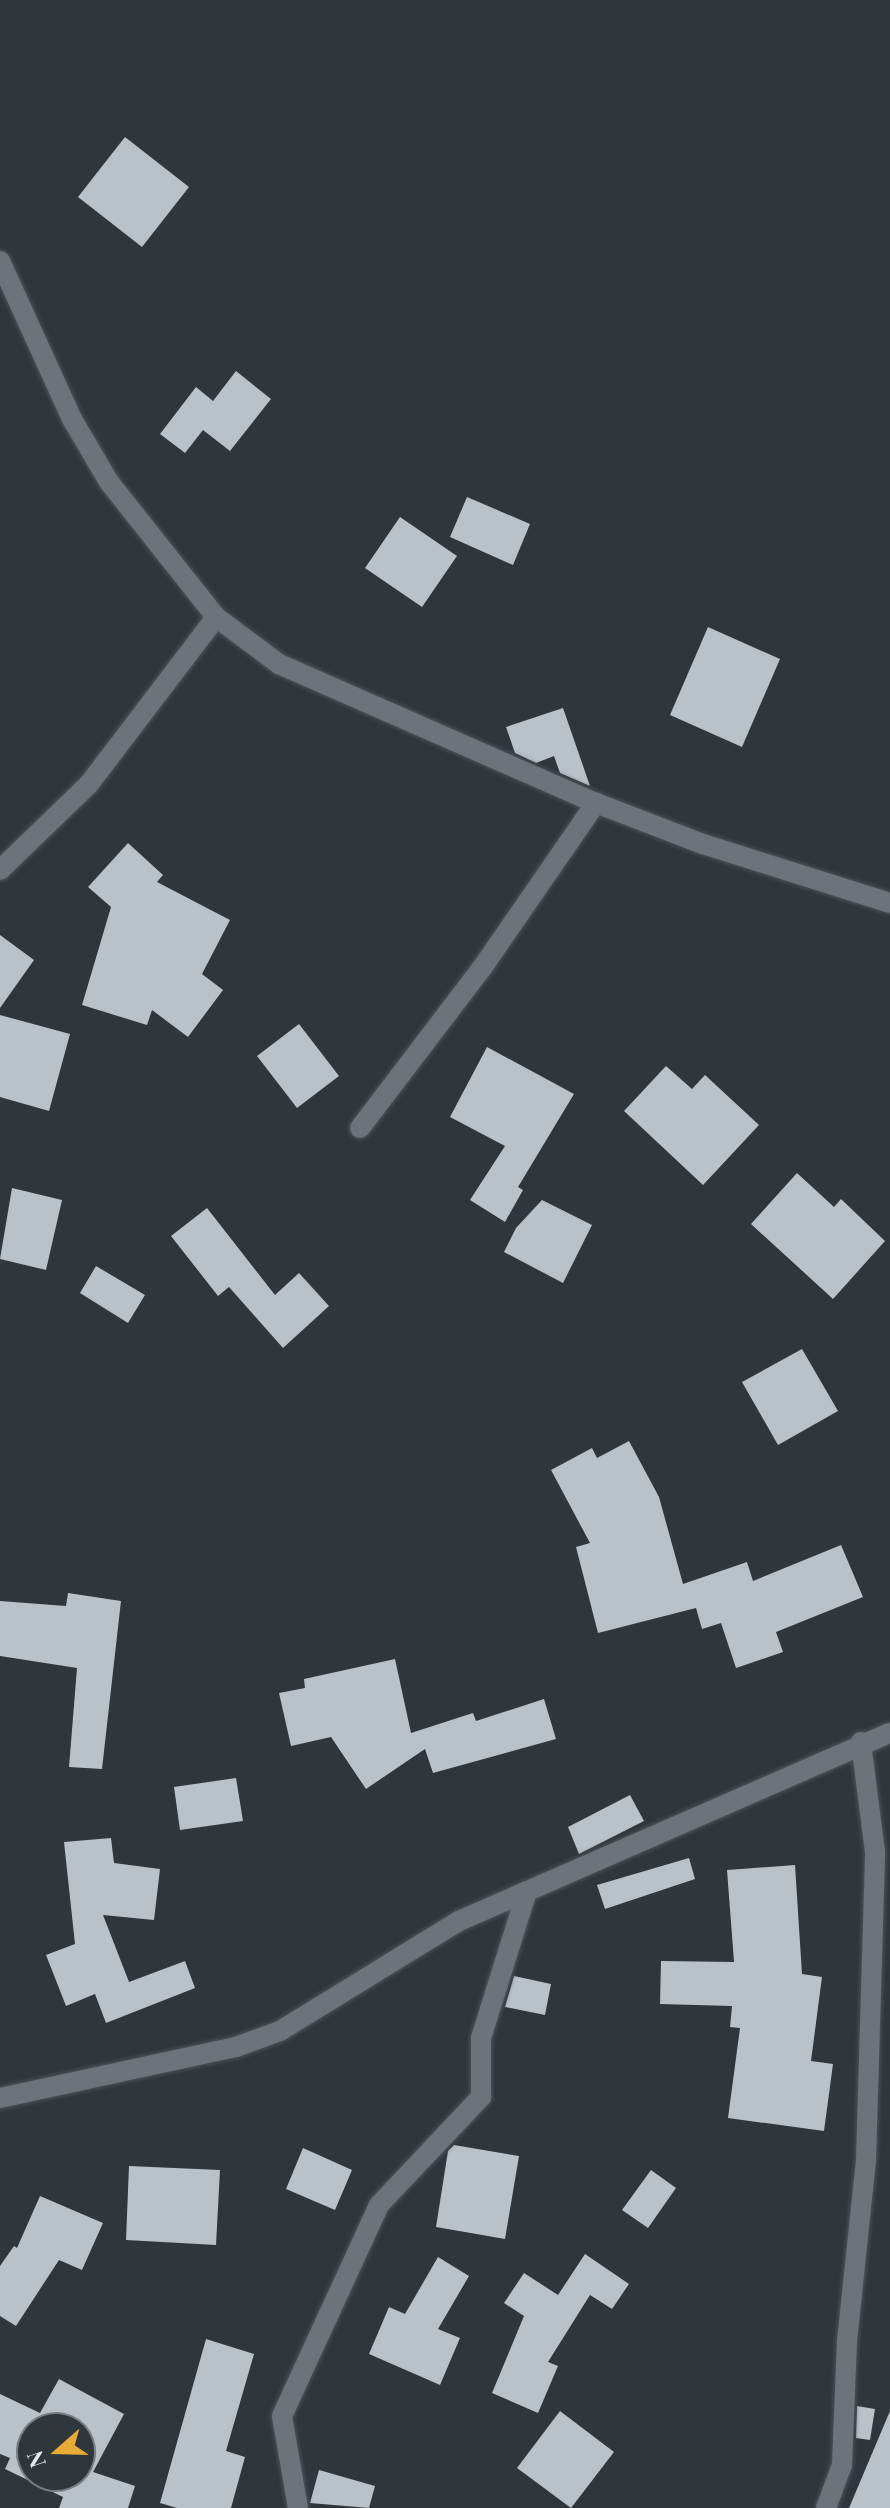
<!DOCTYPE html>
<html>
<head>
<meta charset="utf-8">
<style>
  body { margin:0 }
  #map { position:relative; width:890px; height:2508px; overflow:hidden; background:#2f363c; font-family:"Playfair Display",serif }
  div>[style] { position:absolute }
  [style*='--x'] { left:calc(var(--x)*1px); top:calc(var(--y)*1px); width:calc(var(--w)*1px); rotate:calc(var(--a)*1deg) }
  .building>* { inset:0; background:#b9c1c9 }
  .roads { filter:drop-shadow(0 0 2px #4c5258) drop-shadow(0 0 2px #4c5258) }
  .street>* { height:20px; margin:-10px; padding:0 10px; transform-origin:10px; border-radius:10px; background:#6c737a }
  span { translate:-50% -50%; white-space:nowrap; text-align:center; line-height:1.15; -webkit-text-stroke:8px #2f363c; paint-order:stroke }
  .north { position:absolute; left:16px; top:2412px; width:80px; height:80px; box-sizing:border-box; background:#2f363c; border:2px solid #777d83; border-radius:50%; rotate:250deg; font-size:22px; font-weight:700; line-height:32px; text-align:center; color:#e4e8ed }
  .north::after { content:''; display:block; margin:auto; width:28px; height:36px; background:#e7ac36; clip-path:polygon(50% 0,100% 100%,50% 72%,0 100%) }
</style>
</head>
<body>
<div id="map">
  <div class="building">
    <i style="clip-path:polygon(125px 137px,189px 187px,142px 247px,78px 197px)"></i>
    <i style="clip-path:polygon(236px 371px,271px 399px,230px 451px,203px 430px,185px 453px,160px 434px,196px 387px,213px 401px)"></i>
    <i style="clip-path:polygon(467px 497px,530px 524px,513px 565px,450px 537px)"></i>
    <i style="clip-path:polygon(400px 517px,457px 556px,422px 607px,365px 568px)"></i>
    <i style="clip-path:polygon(708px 627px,780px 659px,742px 747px,670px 715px)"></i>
    <i style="clip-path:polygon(563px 708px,590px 786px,560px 773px,554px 756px,536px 763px,515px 753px,506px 727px)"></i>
    <i style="clip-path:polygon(128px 843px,163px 875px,157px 882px,230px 920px,202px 974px,223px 990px,188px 1037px,152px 1010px,147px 1025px,82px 1005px,111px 907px,88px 887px)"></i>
    <i style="clip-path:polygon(0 935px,34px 960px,0 1008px)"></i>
    <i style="clip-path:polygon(0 1015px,70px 1034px,49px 1111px,0 1097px)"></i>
    <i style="clip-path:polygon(299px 1024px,339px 1076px,297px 1108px,257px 1056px)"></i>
    <i style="clip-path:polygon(487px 1047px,574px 1094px,518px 1187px,523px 1190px,505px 1222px,470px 1200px,505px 1146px,450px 1117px)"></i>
    <i style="clip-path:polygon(666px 1066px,692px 1089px,705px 1075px,759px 1125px,703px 1185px,624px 1111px)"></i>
    <i style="clip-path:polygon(797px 1173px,834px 1207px,841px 1199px,885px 1241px,833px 1299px,751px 1224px)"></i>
    <i style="clip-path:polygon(12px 1188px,62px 1200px,46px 1270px,0 1259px)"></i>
    <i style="clip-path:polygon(542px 1200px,592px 1225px,563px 1283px,504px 1252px,516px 1228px)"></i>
    <i style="clip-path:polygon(207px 1208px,275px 1295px,299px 1273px,329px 1306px,283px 1348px,229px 1287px,218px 1296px,171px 1236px)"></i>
    <i style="clip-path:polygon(96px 1266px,145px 1295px,128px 1323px,80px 1293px)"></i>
    <i style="clip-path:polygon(802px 1349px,838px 1411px,778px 1445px,742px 1382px)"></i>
    <i style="clip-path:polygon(629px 1441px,659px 1497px,683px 1584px,747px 1562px,753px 1581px,841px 1545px,863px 1597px,776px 1632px,783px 1652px,736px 1668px,721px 1623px,702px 1629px,696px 1608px,598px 1633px,576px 1547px,590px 1543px,551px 1470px,592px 1448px,597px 1458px)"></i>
    <i style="clip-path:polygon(68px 1593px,121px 1601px,102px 1769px,69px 1767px,77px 1668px,0 1656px,0 1601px,66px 1606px)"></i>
    <i style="clip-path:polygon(395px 1659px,411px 1733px,473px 1713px,476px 1721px,544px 1699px,556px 1739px,433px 1773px,425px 1749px,366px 1789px,331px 1737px,291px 1746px,279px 1693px,305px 1688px,304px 1679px)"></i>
    <i style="clip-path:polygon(236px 1778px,243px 1821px,180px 1830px,174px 1787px)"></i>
    <i style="clip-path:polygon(630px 1795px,644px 1821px,579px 1854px,568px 1827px)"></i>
    <i style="clip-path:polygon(111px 1838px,114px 1863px,160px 1869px,154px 1920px,103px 1915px,129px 1982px,185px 1961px,195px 1988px,106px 2023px,95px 1994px,66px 2006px,46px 1955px,75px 1944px,64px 1842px)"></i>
    <i style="clip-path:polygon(689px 1858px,695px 1879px,605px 1909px,597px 1885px)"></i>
    <i style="clip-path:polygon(795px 1865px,802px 1974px,822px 1977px,811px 2061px,833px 2064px,824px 2131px,728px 2118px,740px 2028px,730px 2027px,732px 2006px,660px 2004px,661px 1961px,734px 1962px,727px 1870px)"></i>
    <i style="clip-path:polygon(514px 1976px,551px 1984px,545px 2015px,505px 2007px)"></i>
    <i style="clip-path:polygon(454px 2145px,519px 2156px,505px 2239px,436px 2227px,448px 2151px)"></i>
    <i style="clip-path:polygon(303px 2148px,352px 2170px,335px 2210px,286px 2189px)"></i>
    <i style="clip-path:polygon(129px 2166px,220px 2170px,216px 2245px,126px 2240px)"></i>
    <i style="clip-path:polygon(651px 2170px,676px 2188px,648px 2228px,622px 2210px)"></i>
    <i style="clip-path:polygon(40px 2196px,103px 2223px,82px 2270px,59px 2260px,16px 2326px,0 2316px,0 2266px,14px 2246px,17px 2248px)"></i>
    <i style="clip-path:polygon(585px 2254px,629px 2284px,612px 2309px,590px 2295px,548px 2362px,558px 2366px,538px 2413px,492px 2393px,524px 2316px,504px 2303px,524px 2273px,558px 2295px)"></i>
    <i style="clip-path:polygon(438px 2257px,469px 2276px,438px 2329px,460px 2338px,440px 2385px,369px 2354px,389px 2307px,405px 2314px)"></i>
    <i style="clip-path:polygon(206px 2339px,254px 2354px,226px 2451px,245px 2457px,231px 2508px,177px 2508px,160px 2503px)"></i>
    <i style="clip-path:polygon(evenodd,59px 2379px,124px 2414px,93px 2472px,135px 2486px,128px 2508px,59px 2508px,63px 2497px,5px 2469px,10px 2458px,0 2454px,0 2394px,40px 2413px,59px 2379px,32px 2428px,80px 2428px,80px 2476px,32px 2476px,32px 2428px)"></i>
    <i style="clip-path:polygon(857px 2406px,875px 2409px,870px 2440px,856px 2438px)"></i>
    <i style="clip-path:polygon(560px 2411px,614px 2452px,571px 2508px,517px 2468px)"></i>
    <i style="clip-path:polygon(890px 2411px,890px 2508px,849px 2508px)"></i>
    <i style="clip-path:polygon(319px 2470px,375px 2486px,369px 2508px,310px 2503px)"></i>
  </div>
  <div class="roads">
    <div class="street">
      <i style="--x:0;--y:261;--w:174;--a:65.5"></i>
      <i style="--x:72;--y:419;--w:73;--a:59.6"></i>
      <i style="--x:109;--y:482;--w:172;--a:51.6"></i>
      <i style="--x:216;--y:617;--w:79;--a:36.7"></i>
      <i style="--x:279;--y:664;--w:346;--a:23.7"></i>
      <i style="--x:596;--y:803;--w:115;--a:21"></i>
      <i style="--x:703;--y:844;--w:196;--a:17.5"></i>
      <i style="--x:0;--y:870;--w:124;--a:-44"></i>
      <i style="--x:89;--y:784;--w:210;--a:-52.7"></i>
      <i style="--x:360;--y:1128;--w:201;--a:-52.7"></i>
      <i style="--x:482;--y:968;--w:201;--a:-55.4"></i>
      <i style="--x:0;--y:2098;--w:241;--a:-12.2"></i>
      <i style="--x:236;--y:2047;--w:47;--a:-20"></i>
      <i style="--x:280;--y:2031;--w:210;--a:-31.6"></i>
      <i style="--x:459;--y:1921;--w:470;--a:-23.6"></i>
      <i style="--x:298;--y:2508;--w:93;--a:-99.9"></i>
      <i style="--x:282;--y:2416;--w:232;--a:-65.3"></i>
      <i style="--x:379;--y:2205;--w:149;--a:-46.6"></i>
      <i style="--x:481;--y:2097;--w:59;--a:-90"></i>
      <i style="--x:481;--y:2038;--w:154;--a:-72.6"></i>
      <i style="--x:826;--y:2508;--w:46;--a:-69.6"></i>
      <i style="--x:842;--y:2465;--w:124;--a:-87.7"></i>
      <i style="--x:847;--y:2341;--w:182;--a:-84"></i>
      <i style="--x:866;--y:2160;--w:308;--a:-88.3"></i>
      <i style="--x:875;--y:1852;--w:111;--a:-97.3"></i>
    </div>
  </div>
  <div class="north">N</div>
</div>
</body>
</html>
